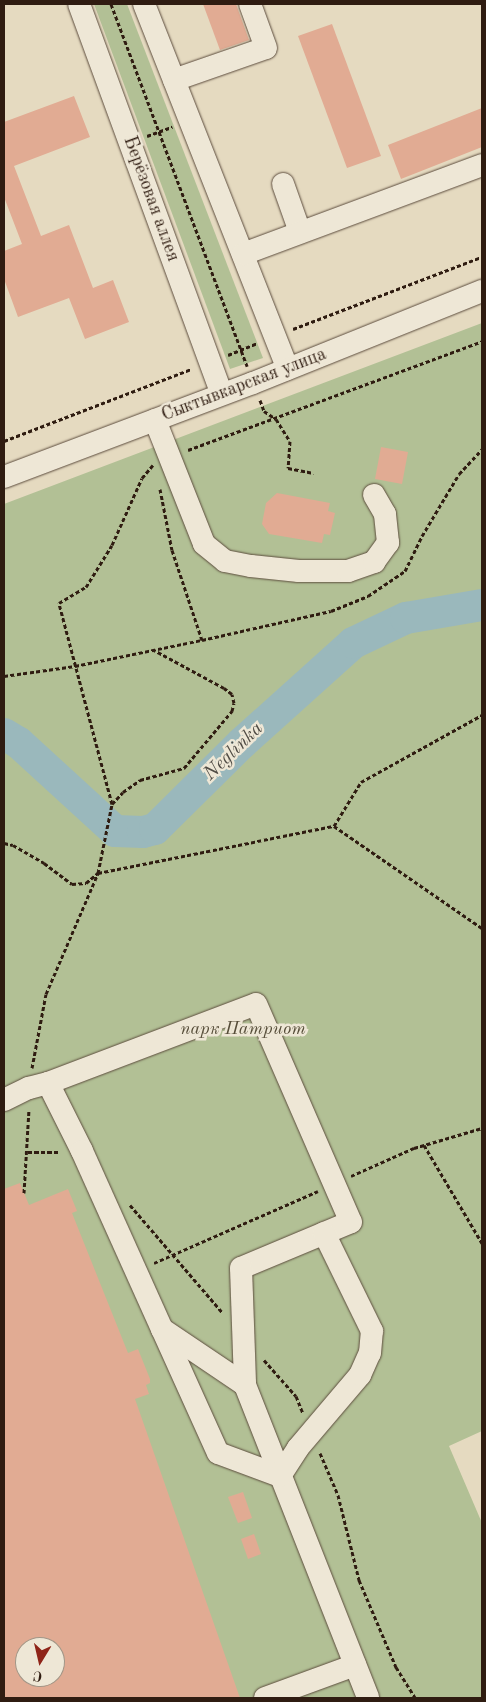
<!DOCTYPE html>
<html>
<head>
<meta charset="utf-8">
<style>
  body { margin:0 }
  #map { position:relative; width:486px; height:1702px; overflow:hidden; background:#e5dac0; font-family:"Old Standard TT",serif }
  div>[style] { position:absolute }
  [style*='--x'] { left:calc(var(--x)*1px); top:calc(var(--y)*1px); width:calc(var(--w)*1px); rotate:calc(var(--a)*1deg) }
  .green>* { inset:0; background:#b2c095 }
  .river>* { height:32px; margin:-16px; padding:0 16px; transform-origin:16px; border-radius:16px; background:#9ab8bc }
  .building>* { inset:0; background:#e1ab93 }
  .path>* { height:3px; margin-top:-1.5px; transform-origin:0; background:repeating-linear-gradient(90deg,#2f1c11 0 4px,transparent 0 6.5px) }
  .roads { filter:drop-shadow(0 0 1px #5c4c3d) drop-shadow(0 0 1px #5c4c3d) }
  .minor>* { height:22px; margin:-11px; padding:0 11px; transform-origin:11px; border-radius:11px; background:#eee7d6 }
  span { translate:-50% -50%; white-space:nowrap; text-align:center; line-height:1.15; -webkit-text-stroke:5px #eee7d6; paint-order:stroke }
  .street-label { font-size:18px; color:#2f1c11 }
  .park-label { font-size:18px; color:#564d39; font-style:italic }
  .water-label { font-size:19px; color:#4f4b44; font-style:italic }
  .frame { position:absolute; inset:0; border:5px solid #2f1c11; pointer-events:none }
  .north { position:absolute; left:15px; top:1637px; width:50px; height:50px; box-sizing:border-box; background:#eee7d6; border:1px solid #a29687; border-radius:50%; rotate:189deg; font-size:14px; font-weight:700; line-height:20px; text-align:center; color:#2f1c11 }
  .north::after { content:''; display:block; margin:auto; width:18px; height:22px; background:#8f2418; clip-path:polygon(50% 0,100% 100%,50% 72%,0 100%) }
</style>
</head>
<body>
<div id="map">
  <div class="green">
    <i style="clip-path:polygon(94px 4px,127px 4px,263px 358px,230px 369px)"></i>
    <i style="clip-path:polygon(evenodd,482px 323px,482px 1431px,449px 1446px,482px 1523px,482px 1698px,4px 1698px,4px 504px,482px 323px,25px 1647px,55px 1647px,55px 1677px,25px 1677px,25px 1647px)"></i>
  </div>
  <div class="river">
    <i style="--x:4;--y:734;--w:17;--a:31"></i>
    <i style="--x:19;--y:743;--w:130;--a:42.5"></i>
    <i style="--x:115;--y:831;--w:28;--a:2"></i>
    <i style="--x:143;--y:832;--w:12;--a:-14"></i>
    <i style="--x:155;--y:829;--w:122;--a:-44.7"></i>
    <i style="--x:242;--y:743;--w:149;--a:-42"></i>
    <i style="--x:353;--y:643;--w:59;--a:-25.3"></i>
    <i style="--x:406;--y:618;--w:77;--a:-9.7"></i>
  </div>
  <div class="building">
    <i style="clip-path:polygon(203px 4px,236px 4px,249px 40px,220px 50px)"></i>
    <i style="clip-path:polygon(332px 24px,381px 156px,347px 168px,298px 36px)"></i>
    <i style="clip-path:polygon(74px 96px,90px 137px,14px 166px,41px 236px,69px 225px,93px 288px,113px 280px,129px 322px,85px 339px,69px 298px,18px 317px,4px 279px,4px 251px,22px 244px,4px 197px,4px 122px)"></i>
    <i style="clip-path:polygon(482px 108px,482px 147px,401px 179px,388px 145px)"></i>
    <i style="clip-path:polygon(381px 447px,408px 452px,402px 484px,375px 479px)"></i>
    <i style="clip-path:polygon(277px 493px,330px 503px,328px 511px,335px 513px,330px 535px,324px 534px,322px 543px,269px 534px,262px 524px,266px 503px)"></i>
    <i style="clip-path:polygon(evenodd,20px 1183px,29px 1205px,68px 1189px,77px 1211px,72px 1213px,128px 1353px,138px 1349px,150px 1379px,150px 1383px,146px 1385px,149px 1394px,135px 1399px,240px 1698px,4px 1698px,4px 1189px,20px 1183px,25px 1647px,55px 1647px,55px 1677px,25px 1677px,25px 1647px)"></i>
    <i style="clip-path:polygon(243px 1492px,252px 1518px,238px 1523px,228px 1497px)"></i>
    <i style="clip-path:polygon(254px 1534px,261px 1554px,248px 1559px,241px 1539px)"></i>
  </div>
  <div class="path">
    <i style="--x:111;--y:4;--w:387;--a:69.4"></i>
    <i style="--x:147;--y:136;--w:27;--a:-20"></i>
    <i style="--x:293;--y:329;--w:202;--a:-20.9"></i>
    <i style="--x:228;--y:355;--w:31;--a:-22"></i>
    <i style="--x:260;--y:400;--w:12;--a:70"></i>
    <i style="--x:264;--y:411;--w:14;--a:34"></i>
    <i style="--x:276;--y:419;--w:26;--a:58"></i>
    <i style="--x:290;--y:441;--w:27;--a:94"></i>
    <i style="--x:288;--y:468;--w:26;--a:11"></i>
    <i style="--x:4;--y:441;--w:201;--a:-21"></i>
    <i style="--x:188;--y:450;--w:314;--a:-20.3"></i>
    <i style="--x:160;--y:489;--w:62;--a:78.9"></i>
    <i style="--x:172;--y:550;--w:95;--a:71.6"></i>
    <i style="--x:4;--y:676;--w:72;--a:-8"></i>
    <i style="--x:75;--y:666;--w:130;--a:-11.6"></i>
    <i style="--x:202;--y:640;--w:132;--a:-12.7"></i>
    <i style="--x:331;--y:611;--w:40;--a:-22"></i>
    <i style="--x:368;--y:596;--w:45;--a:-34"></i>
    <i style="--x:405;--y:571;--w:39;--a:-64"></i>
    <i style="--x:422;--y:536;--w:72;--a:-59.2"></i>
    <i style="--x:459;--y:474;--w:34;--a:-47"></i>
    <i style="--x:112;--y:804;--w:16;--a:-47"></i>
    <i style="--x:123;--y:792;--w:21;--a:-35"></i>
    <i style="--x:140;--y:780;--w:46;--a:-15.3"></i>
    <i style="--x:184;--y:768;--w:75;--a:-49.9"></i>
    <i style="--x:232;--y:711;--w:8;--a:-76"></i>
    <i style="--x:234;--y:703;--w:9;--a:-103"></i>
    <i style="--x:232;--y:694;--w:10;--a:-143"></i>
    <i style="--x:224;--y:688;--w:80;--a:-151.5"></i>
    <i style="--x:334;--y:826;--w:52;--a:-58.5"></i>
    <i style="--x:361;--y:782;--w:138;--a:-29"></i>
    <i style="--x:4;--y:843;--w:9;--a:13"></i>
    <i style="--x:13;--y:845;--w:36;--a:30"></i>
    <i style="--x:44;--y:863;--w:35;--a:37"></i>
    <i style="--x:72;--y:884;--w:14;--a:-4"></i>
    <i style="--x:86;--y:883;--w:16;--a:-40"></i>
    <i style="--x:98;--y:873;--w:241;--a:-11.3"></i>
    <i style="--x:334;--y:826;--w:180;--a:34.6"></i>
    <i style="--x:32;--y:1068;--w:75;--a:-79.3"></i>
    <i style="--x:46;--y:994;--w:132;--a:-66.7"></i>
    <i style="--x:98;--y:873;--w:70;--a:-78.5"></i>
    <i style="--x:112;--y:804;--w:208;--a:-104.8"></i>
    <i style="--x:59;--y:603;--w:31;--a:-31"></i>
    <i style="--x:86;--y:587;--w:49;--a:-58.2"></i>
    <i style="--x:112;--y:545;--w:73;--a:-65.9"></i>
    <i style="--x:142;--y:478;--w:17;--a:-50"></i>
    <i style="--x:424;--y:1145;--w:114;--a:59.4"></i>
    <i style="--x:28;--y:1152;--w:32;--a:0"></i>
    <i style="--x:351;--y:1176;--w:69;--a:-24"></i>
    <i style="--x:414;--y:1148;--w:71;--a:-16.4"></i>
    <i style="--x:24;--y:1193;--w:84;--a:-86.6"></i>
    <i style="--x:130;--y:1205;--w:141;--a:49.3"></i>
    <i style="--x:154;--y:1263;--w:179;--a:-23.7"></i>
    <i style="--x:264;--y:1360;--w:48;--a:48.4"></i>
    <i style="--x:296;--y:1396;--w:18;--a:68"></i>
    <i style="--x:320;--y:1453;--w:46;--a:66.8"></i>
    <i style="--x:338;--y:1495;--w:88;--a:76.1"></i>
    <i style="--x:359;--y:1580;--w:95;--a:67"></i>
    <i style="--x:396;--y:1667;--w:36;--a:58"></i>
  </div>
  <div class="roads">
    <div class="minor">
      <i style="--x:79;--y:4;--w:415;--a:69.9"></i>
      <i style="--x:144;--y:4;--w:392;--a:68.5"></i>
      <i style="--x:174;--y:80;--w:97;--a:-19.2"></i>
      <i style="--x:266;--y:48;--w:47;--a:-110"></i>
      <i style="--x:283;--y:184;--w:51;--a:70.5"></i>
      <i style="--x:243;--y:254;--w:255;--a:-20.4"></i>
      <i style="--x:155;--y:420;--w:133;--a:68.4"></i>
      <i style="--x:204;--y:544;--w:27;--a:39"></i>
      <i style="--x:225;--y:561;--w:26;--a:11"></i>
      <i style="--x:251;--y:566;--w:48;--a:5.9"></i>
      <i style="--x:299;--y:571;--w:49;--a:0"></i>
      <i style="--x:348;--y:571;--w:28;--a:-19"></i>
      <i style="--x:374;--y:562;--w:24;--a:-54"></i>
      <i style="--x:388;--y:543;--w:29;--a:-96"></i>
      <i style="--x:385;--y:514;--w:22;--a:-120"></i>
      <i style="--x:4;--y:477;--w:266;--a:-20.7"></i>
      <i style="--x:253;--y:383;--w:247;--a:-21.9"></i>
      <i style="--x:48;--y:1083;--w:222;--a:-20.8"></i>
      <i style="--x:256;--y:1004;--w:238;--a:66.5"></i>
      <i style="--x:351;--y:1222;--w:119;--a:157.3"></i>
      <i style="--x:241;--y:1268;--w:117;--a:88"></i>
      <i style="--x:245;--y:1385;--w:336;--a:68.5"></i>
      <i style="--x:4;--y:1100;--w:28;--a:-26"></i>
      <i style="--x:29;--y:1088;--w:20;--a:-15"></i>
      <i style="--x:48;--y:1083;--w:76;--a:63.4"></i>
      <i style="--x:82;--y:1151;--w:195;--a:65.8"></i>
      <i style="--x:162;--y:1329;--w:100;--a:34"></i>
      <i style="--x:162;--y:1329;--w:136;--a:65.7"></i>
      <i style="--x:218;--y:1453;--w:66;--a:20.4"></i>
      <i style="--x:280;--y:1476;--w:33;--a:-57"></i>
      <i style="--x:298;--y:1448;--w:96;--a:-49.7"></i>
      <i style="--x:360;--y:1375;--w:24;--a:-66"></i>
      <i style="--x:370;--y:1353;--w:22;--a:-85"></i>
      <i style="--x:372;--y:1331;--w:109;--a:-116.1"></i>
      <i style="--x:265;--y:1698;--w:96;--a:-20.1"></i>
    </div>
  </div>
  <div class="street-label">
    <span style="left:151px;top:199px;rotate:70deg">Берёзовая аллея</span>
    <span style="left:244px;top:385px;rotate:-21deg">Сыктывкарская улица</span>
  </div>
  <div class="park-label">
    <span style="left:243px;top:1029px">парк Патриот</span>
  </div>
  <div class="water-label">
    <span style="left:234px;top:752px;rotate:-44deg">Neglinka</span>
  </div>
  <div class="frame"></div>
  <div class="north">С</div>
</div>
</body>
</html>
